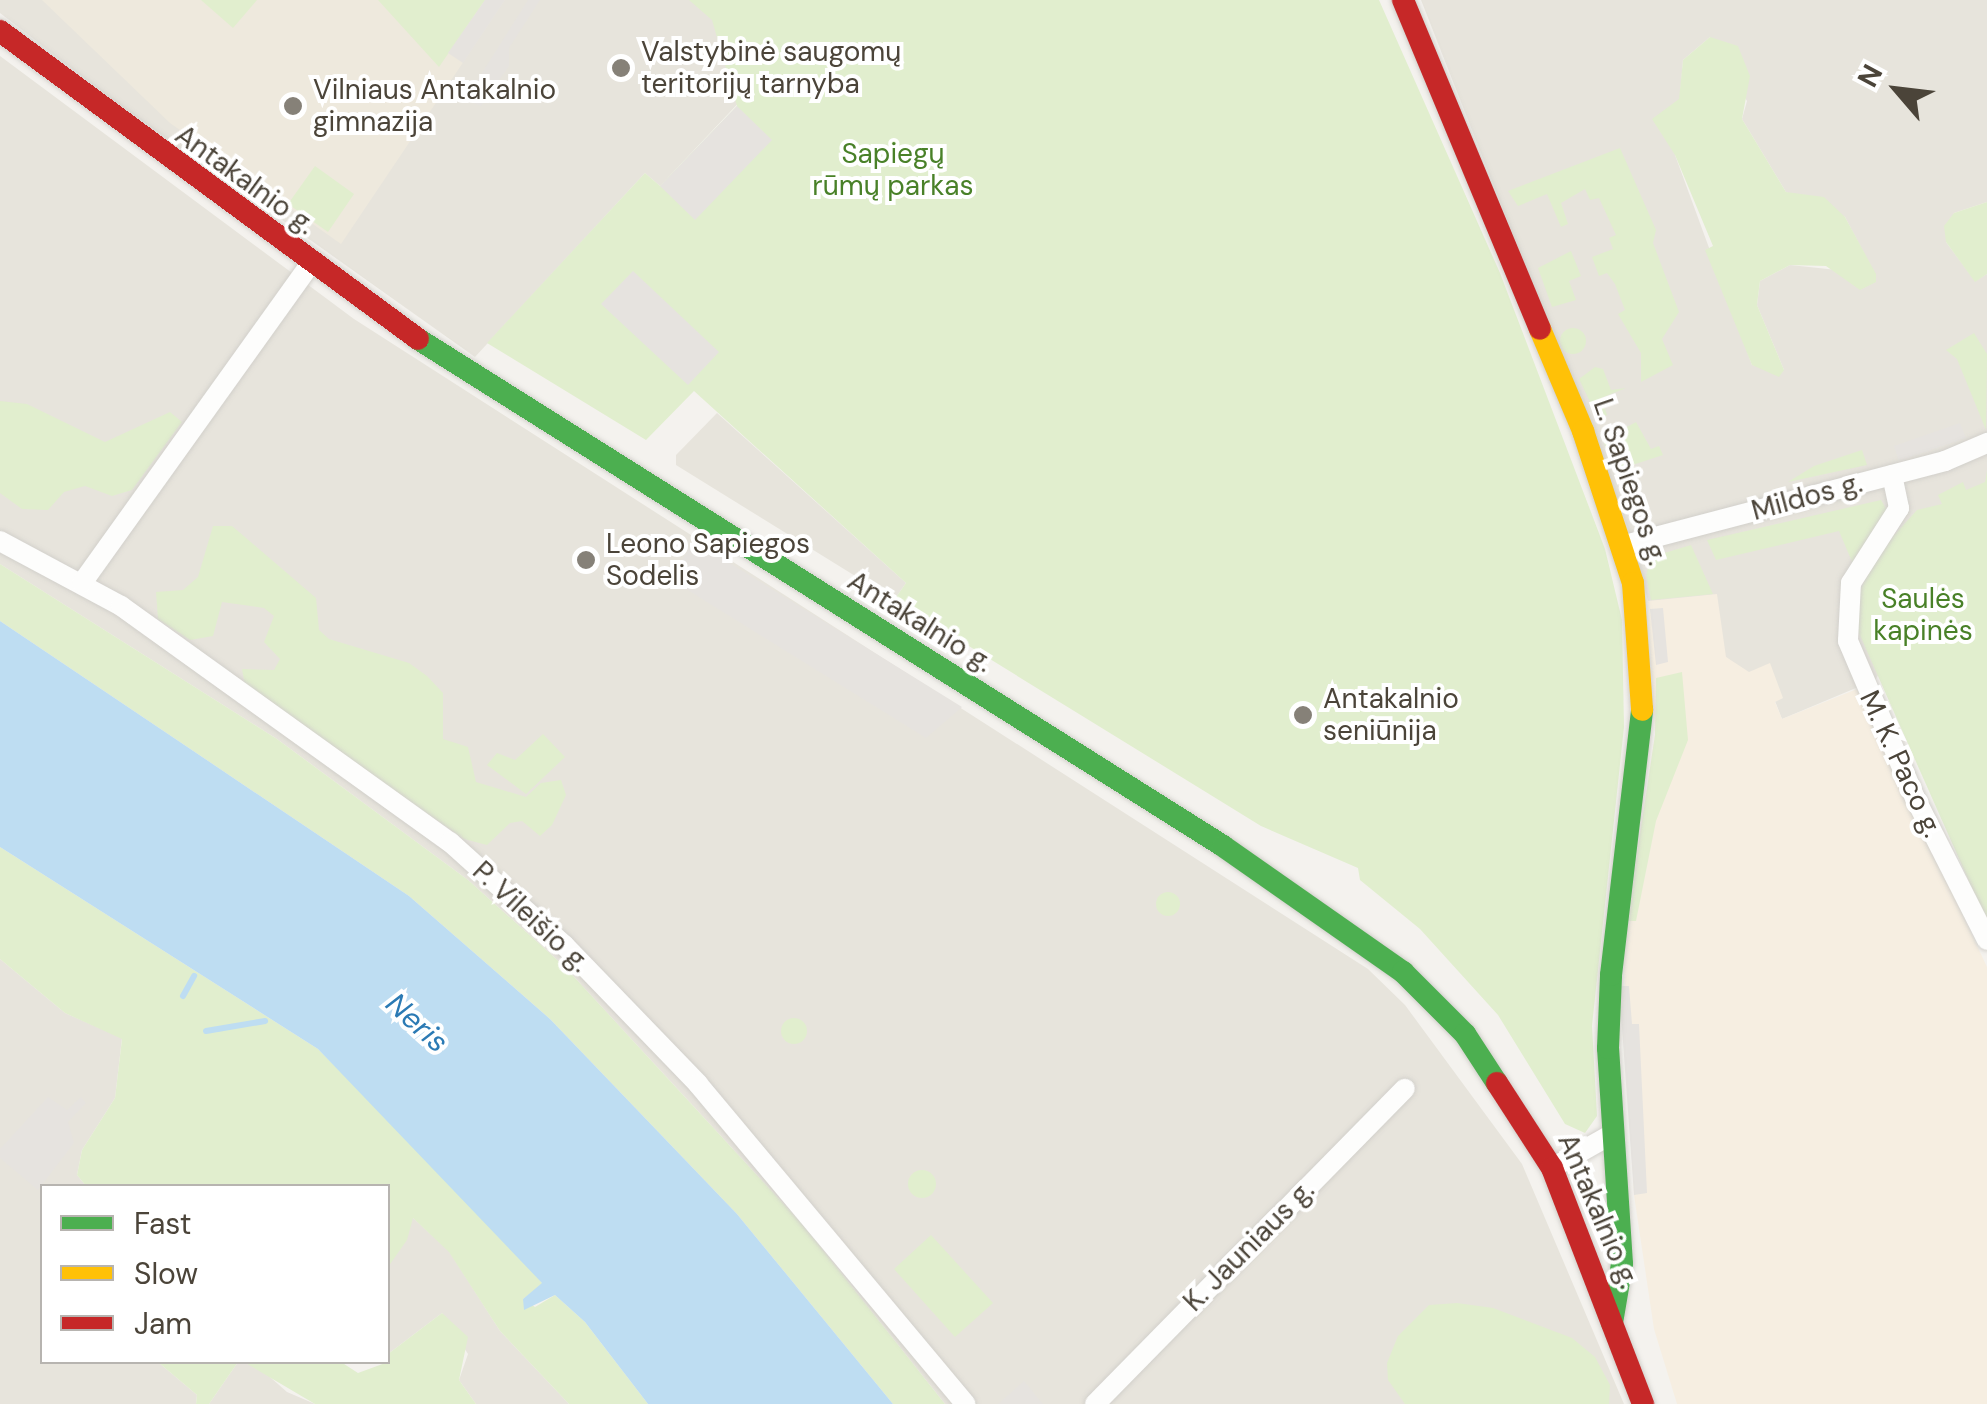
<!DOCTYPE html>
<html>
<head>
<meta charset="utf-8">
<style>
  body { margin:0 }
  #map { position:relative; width:1987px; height:1404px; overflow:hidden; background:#f4f2ee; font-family:"DM Sans",sans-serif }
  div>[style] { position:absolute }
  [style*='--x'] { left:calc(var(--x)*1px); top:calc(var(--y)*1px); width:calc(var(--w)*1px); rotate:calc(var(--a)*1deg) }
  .residential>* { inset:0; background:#e7e4dc }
  .commercial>* { inset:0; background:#f6eee1 }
  .education>* { inset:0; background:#eee9dd }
  .green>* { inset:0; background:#e1eece }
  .round { border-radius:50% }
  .parking>* { inset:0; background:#e6e3df }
  .water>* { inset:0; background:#beddf2 }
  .stream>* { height:6px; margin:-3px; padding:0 3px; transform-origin:3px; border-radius:3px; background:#beddf2 }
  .roads { filter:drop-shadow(0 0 2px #d2d0cb) drop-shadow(0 0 2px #d2d0cb) }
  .street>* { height:20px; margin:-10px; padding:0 10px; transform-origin:10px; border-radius:10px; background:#fdfdfc }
  .fast>* { height:22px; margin:-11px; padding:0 11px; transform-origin:11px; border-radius:11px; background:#4caf50 }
  .slow>* { height:22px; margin:-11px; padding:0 11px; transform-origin:11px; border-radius:11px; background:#ffc107 }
  .jam>* { height:22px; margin:-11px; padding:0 11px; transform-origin:11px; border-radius:11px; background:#c62828 }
  .dots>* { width:28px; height:28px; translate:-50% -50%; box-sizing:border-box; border:5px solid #fff; border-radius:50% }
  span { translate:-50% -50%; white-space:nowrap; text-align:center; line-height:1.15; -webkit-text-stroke:8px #fff; paint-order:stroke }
  .poi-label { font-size:28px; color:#4b4439 }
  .left { translate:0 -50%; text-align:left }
  .park-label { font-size:28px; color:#498128 }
  .street-label { font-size:28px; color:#4b4439 }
  .water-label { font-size:30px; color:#2b7ab4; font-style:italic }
  .legend { position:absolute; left:40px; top:1184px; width:350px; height:180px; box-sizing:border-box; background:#fff; border:2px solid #b7b4b0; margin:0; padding:12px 18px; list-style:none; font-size:30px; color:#4b4439 }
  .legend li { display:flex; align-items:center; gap:20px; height:50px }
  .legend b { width:50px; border:2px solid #b7b4b0 }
  .north { position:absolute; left:1847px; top:40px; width:100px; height:100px; -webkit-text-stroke:8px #fff; paint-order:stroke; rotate:298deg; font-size:28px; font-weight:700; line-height:40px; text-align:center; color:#4b4439 }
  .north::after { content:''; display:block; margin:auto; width:35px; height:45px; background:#4b4439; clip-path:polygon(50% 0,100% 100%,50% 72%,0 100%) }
</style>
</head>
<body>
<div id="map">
  <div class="residential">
    <i style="clip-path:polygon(0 0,836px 0,660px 186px,645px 173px,475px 357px,113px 100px,0 13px)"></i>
    <i style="clip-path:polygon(evenodd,1421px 0,1987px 0,1987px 202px,1954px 213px,1946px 242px,1975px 281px,1987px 274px,1987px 515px,1875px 680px,1782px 719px,1775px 701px,1782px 698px,1648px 601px,1628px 528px,1421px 0,1710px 37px,1747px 101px,1742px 119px,1786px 192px,1845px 217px,1875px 274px,1790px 265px,1760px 281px,1757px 305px,1784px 370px,1752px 365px,1675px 155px,1683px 60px,1710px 37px)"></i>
    <i style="clip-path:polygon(0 56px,354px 319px,1368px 969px,1405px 1005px,1522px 1164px,1624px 1404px,945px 1404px,803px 1225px,564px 966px,468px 880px,277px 739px,0 564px)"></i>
    <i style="clip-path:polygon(717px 413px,906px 583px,894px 600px,676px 465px,676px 455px)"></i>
    <i style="clip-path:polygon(0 959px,65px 1013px,122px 1038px,115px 1098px,82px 1150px,77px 1175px,86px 1186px,42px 1186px,42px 1362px,158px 1362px,197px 1395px,196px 1404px,0 1404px)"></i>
    <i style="clip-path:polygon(412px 1217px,449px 1251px,500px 1331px,569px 1404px,476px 1404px,459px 1380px,468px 1354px,442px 1313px,388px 1354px,388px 1267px)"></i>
    <i style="clip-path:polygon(238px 1362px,254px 1363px,287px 1392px,315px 1404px,209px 1404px)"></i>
  </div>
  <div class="commercial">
    <i style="clip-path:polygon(1717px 594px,1726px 657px,1749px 672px,1770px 663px,1783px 698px,1775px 702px,1782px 719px,1857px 689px,1987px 967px,1987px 1404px,1677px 1404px,1654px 1329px,1634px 1195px,1623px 945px,1655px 735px,1648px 601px)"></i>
  </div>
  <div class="education">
    <i style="clip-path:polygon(42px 0,505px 0,341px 244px,170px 123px)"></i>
  </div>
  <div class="green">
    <i style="clip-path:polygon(201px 0,257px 0,233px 28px)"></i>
    <i style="clip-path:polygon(378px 0,485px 0,439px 67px)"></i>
    <i style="clip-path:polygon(689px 0,1379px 0,1500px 273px,1605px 549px,1622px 620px,1624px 727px,1592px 1026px,1597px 1116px,1585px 1133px,1565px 1124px,1498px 1015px,1420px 929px,1360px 880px,1358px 868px,1261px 826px,894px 600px,906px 583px,694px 391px,646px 440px,487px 343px,645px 173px,660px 186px,737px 106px,712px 20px)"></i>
    <i style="clip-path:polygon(1710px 37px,1738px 46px,1750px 76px,1742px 119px,1786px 192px,1824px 197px,1845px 217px,1876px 274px,1876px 282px,1860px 290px,1826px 266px,1790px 265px,1760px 281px,1757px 305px,1784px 370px,1779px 377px,1752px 365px,1705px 250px,1713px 246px,1675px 155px,1652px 119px,1679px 99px,1683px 60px)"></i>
    <i style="clip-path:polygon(1620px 148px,1656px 230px,1653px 243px,1679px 312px,1662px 339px,1673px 365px,1641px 382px,1641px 353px,1618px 314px,1625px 310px,1615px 284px,1607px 273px,1599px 276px,1592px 257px,1613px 249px,1609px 238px,1616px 235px,1599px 198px,1590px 200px,1585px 189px,1561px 203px,1568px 224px,1561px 227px,1547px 194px,1518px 206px,1508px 191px)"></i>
    <i style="clip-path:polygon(315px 166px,354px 194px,328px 232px,288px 204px)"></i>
    <i style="clip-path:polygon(1987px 202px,1987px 274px,1975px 282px,1946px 242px,1944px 226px,1954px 213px)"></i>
    <i style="clip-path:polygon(1571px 251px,1581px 276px,1569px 281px,1576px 300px,1552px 307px,1538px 268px)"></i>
    <i class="round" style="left:1560px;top:328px;width:26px;height:26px"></i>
    <i style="clip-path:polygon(1974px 333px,1987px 354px,1986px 430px,1957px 359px,1946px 350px)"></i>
    <i style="clip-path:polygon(1595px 367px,1603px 369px,1611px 390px,1626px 388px,1601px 398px,1607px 415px,1598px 418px,1579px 379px)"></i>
    <i style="clip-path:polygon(0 401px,27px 404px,105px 442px,170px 412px,182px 422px,132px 490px,112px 496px,85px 486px,64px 492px,48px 510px,22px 509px,0 493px)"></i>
    <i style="clip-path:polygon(1636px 422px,1651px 449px,1659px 446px,1663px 455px,1614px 471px,1603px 440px)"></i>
    <i style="clip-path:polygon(1862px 450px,1867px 465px,1788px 482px,1814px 466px)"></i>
    <i style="clip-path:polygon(1987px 471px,1987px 922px,1858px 631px,1858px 596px,1876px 555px,1917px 510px,1942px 504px,1938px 495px,1963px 482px,1966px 490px,1985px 482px)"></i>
    <i style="clip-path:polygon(1881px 500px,1887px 510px,1853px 564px,1839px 531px,1716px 560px,1707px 540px)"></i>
    <i style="clip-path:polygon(213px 526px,232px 526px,316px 598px,319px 630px,329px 639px,409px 663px,427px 676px,443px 693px,443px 739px,468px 747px,476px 782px,526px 797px,541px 783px,561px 780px,566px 795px,552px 825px,540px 836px,522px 821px,510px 823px,487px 845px,464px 839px,245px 686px,242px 669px,274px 670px,280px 659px,264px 642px,274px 616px,264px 608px,222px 602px,213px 636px,190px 640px,158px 619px,156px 592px,183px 590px,198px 577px)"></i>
    <i style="clip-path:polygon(1691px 545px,1713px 594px,1651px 600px,1646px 576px,1651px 557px)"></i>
    <i style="clip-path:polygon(0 564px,277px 739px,468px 880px,564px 966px,803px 1225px,945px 1404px,893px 1404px,737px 1214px,550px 1019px,409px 896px,0 621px)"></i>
    <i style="clip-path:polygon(1682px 672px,1688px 740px,1656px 821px,1636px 921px,1627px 921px,1655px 735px,1656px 678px)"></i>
    <i style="clip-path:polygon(543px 734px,565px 757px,526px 794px,487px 765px,497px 753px,515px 760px)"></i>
    <i style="clip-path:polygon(0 847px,318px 1049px,503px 1236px,543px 1284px,523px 1299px,535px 1307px,555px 1295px,585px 1322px,648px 1404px,569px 1404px,500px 1331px,449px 1252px,413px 1218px,407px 1240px,388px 1267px,388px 1186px,86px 1186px,77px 1175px,82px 1150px,115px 1098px,122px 1039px,65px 1013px,0 959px)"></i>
    <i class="round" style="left:1156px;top:892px;width:24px;height:24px"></i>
    <i class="round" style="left:781px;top:1018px;width:26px;height:26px"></i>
    <i class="round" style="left:908px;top:1170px;width:28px;height:28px"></i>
    <i style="clip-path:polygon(931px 1235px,993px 1303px,955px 1337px,894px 1269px)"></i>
    <i style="clip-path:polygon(1457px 1303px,1493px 1308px,1572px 1338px,1595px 1357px,1610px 1385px,1609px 1404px,1405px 1404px,1388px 1380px,1387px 1363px,1398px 1336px,1429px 1305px)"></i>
    <i style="clip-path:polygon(442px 1313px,468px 1337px,459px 1380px,476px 1404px,315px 1404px,244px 1362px,341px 1362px,358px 1373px,388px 1362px,388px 1354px)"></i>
    <i style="clip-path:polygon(158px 1362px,238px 1362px,209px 1404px,196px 1404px,197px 1395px)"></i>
  </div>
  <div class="parking">
    <i style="clip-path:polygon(485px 0,505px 0,463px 63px,448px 53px)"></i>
    <i style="clip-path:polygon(528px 0,540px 0,509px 48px,509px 66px,481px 106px,465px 100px)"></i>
    <i style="clip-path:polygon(737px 106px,772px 140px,695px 220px,660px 186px)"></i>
    <i style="clip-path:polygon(633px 271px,719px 352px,688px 385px,601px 304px)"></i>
    <i style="clip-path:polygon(1960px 423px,1966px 438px,1899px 461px,1894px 446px)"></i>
    <i style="clip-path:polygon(694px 541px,962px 707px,926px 738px,670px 579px)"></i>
    <i style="clip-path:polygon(1663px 608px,1668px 662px,1656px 665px,1650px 609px)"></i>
    <i style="clip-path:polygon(1619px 986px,1629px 986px,1632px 1024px,1639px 1024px,1647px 1193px,1634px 1195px)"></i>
    <i style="clip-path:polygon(48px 1097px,67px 1110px,81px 1097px,86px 1103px,68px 1122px,74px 1143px,38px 1190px,0 1158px,0 1149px)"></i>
    <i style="clip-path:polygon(1024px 1381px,1043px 1404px,998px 1404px)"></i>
  </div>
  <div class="water">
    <i style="clip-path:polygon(0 621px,409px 896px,550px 1019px,737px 1214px,893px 1404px,648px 1404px,585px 1322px,555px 1295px,524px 1310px,523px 1299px,542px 1283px,318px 1049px,0 847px)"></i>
  </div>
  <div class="stream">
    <i style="--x:183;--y:996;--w:23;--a:-61"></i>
    <i style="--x:206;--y:1031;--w:60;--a:-9.6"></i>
  </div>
  <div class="roads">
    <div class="street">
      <i style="--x:1892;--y:475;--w:34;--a:78"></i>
      <i style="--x:1899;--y:508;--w:89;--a:122.6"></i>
      <i style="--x:1851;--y:583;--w:58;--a:93"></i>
      <i style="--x:1848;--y:641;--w:171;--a:66.9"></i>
      <i style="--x:1915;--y:798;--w:159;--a:63.1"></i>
      <i style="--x:0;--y:541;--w:137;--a:28.2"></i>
      <i style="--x:121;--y:606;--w:405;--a:35.7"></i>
      <i style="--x:450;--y:842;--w:154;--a:42.1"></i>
      <i style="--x:564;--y:945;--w:193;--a:46"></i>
      <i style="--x:698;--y:1084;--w:417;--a:50.1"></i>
      <i style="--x:1625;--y:545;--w:331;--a:-14.7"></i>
      <i style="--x:1945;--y:461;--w:46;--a:-23.2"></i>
      <i style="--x:82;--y:583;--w:392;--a:-54.4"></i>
      <i style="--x:1552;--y:1168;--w:69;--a:-29.5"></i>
      <i style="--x:1095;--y:1404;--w:442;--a:-45.5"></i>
    </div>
    <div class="fast">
      <i style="--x:418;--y:339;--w:951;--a:32.2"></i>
      <i style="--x:1223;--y:846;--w:220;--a:35"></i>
      <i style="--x:1403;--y:972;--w:88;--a:45"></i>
      <i style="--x:1465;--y:1034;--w:59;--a:56.9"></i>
      <i style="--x:1612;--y:1323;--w:60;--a:-80.4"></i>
      <i style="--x:1622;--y:1264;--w:216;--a:-93.7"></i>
      <i style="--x:1608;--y:1048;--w:73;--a:-87.6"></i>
      <i style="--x:1611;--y:975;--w:267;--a:-83.3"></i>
    </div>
    <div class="slow">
      <i style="--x:1540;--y:329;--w:111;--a:67.1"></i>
      <i style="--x:1583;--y:431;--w:160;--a:71.8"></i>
      <i style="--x:1633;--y:583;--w:127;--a:85.9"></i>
    </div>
    <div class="jam">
      <i style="--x:1403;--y:0;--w:356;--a:67.4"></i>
      <i style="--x:0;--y:31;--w:519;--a:36.38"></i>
      <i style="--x:1497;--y:1083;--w:101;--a:57.1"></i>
      <i style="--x:1552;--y:1168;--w:253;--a:68.9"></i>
    </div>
  </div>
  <div class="dots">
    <i style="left:621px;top:68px;background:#868178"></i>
    <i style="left:293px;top:106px;background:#868178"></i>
    <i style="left:586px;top:560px;background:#868178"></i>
    <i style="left:1303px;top:715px;background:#868178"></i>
  </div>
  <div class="poi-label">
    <span class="left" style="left:641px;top:68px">Valstybinė saugomų<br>teritorijų tarnyba</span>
    <span class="left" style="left:313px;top:106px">Vilniaus Antakalnio<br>gimnazija</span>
    <span class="left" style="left:606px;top:560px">Leono Sapiegos<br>Sodelis</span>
    <span class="left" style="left:1323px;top:715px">Antakalnio<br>seniūnija</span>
  </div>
  <div class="park-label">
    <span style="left:893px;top:170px">Sapiegų<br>rūmų parkas</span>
    <span style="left:1923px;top:615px">Saulės<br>kapinės</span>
  </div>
  <div class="street-label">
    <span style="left:245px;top:180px;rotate:36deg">Antakalnio g.</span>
    <span style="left:1630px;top:482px;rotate:71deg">L. Sapiegos g.</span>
    <span style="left:1807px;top:497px;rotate:-15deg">Mildos g.</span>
    <span style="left:920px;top:622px;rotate:32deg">Antakalnio g.</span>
    <span style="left:1901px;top:764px;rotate:65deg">M. K. Paco g.</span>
    <span style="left:531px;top:917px;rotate:43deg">P. Vileišio g.</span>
    <span style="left:1598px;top:1211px;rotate:67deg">Antakalnio g.</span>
    <span style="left:1249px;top:1246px;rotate:-45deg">K. Jauniaus g.</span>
  </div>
  <div class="water-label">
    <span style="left:417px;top:1023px;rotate:42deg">Neris</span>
  </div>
  <ul class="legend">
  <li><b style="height:12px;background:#4caf50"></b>Fast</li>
  <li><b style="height:12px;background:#ffc107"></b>Slow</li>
  <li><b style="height:12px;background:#c62828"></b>Jam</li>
  </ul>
  <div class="north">N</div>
</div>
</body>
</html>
